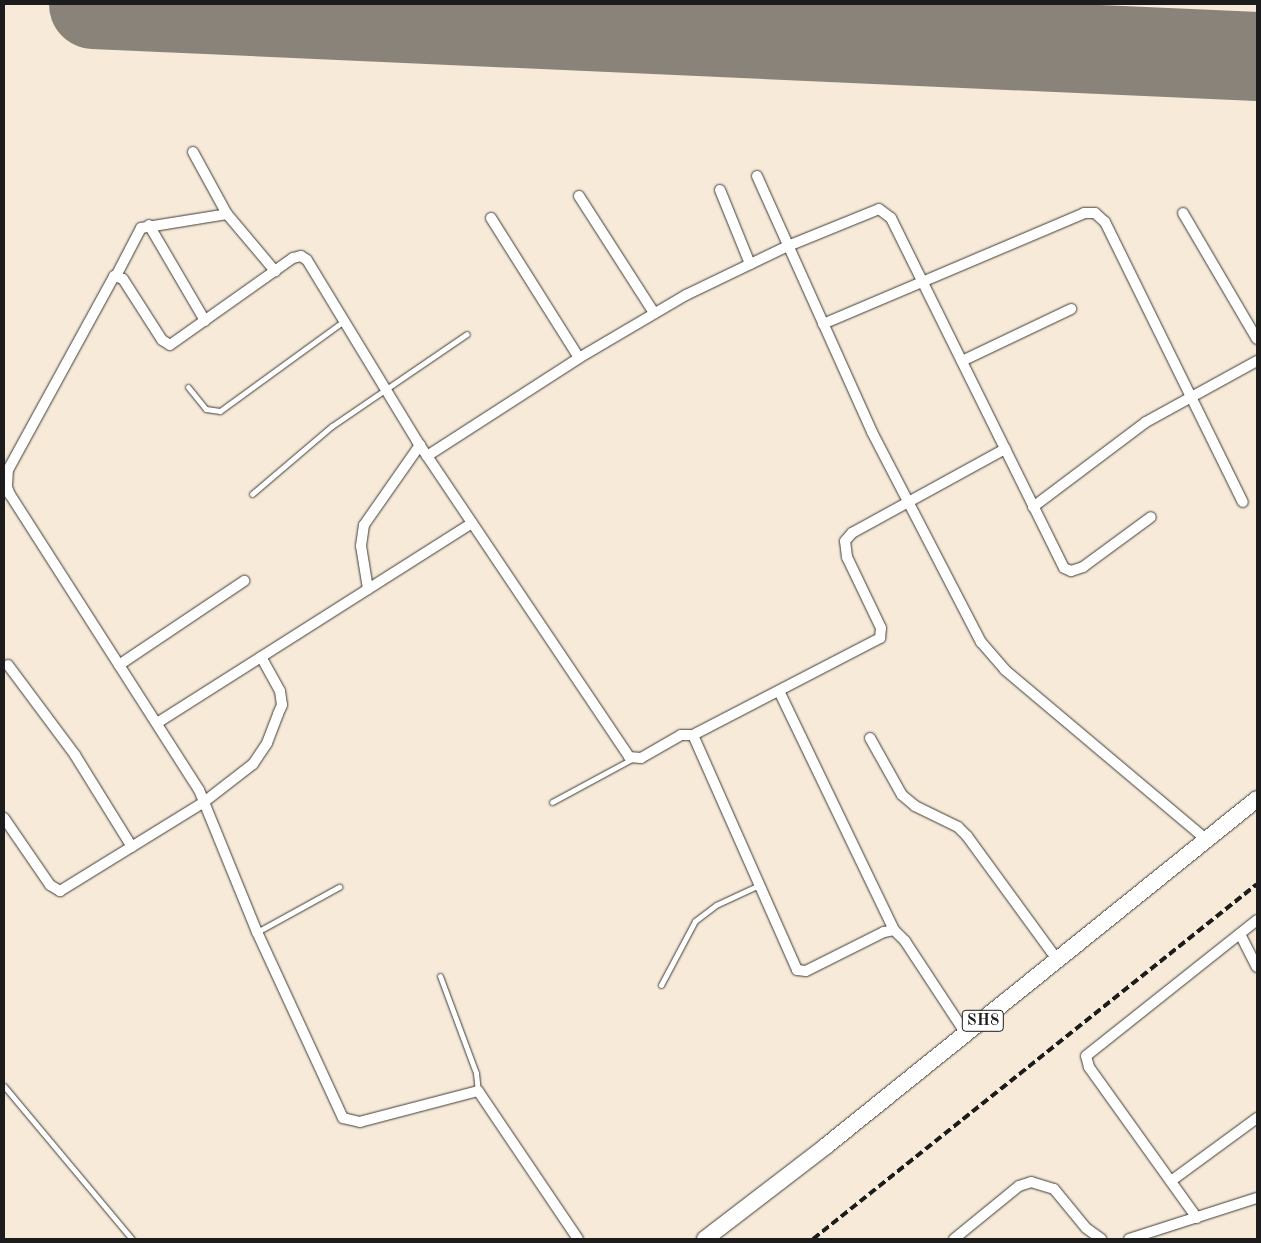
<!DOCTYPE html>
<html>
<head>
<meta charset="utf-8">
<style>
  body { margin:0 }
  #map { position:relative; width:1261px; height:1243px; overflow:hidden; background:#f7ead8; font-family:"Old Standard TT",serif }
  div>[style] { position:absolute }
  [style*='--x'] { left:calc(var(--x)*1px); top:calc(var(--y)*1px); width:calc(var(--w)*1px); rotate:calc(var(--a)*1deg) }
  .runway>* { height:89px; margin:-44.5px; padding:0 44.5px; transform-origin:44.5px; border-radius:44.5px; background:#8a837a }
  .roads { filter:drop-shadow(0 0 1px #3d3b38) drop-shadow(0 0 1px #3d3b38) }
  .service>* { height:5px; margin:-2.5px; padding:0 2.5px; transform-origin:2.5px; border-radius:2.5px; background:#fff }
  .minor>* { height:10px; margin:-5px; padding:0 5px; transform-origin:5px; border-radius:5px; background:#fff }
  .primary>* { height:16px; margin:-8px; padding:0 8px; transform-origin:8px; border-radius:8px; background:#fff }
  .rail>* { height:4px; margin-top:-2px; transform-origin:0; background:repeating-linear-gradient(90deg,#1c1c1c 0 8px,transparent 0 12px) }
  span { translate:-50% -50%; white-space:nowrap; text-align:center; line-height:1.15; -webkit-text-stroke:4px #fff; paint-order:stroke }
  .shield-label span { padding:1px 4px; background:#fff; border:1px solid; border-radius:4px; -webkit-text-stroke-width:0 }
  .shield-label { font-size:16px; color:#1c1c1c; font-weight:700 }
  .frame { position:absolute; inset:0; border:5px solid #1c1c1c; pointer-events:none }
</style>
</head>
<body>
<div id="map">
  <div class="runway">
    <i style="--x:93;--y:4;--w:1165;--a:2.56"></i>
  </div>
  <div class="roads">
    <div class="service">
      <i style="--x:188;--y:387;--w:28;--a:51"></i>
      <i style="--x:206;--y:409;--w:14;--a:8"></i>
      <i style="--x:220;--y:411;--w:153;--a:-36"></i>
      <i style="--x:252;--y:494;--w:105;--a:-40.4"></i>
      <i style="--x:332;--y:426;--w:163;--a:-34.3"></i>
      <i style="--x:552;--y:802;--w:91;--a:-28.3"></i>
      <i style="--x:257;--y:932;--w:94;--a:-28.8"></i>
      <i style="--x:440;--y:976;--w:103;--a:69.6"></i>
      <i style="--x:476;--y:1073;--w:18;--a:84"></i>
      <i style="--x:661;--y:985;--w:72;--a:-62"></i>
      <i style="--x:695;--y:921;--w:26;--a:-37"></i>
      <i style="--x:716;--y:905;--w:47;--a:-24.9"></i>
      <i style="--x:4;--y:1086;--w:199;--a:50.1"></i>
    </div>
    <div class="minor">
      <i style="--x:193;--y:152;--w:71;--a:61.3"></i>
      <i style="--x:227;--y:214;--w:75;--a:49.9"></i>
      <i style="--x:757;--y:176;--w:281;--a:65.8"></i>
      <i style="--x:872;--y:432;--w:237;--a:62.6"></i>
      <i style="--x:981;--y:642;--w:37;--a:49"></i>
      <i style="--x:1005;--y:670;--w:263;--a:40.1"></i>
      <i style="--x:720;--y:190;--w:80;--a:67.9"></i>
      <i style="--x:579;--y:196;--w:139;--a:57.3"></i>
      <i style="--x:1183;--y:213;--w:146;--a:59.6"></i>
      <i style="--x:491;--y:218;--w:165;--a:57.8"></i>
      <i style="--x:149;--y:225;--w:111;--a:59.7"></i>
      <i style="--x:116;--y:276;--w:54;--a:-62.5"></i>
      <i style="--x:141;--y:228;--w:87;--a:-9.2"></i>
      <i style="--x:823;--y:324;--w:284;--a:-23"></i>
      <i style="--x:1084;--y:213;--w:11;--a:0"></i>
      <i style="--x:1095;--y:213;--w:13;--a:42"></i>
      <i style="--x:1105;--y:222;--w:312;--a:63.8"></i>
      <i style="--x:962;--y:361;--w:121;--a:-25.5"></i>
      <i style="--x:427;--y:456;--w:181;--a:-32.8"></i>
      <i style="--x:579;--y:358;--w:124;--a:-30.5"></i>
      <i style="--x:686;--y:295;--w:113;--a:-25.7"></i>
      <i style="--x:788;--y:246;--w:98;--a:-22.1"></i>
      <i style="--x:879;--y:209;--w:15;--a:37"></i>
      <i style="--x:891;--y:218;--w:390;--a:63.7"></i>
      <i style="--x:1064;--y:568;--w:8;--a:23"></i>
      <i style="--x:1071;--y:571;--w:13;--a:-18"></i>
      <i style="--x:1083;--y:567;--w:84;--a:-36.3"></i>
      <i style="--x:1033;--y:507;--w:141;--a:-37"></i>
      <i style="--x:1146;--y:422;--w:127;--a:-28.8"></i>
      <i style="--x:368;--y:589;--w:44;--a:-99.2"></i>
      <i style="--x:361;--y:546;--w:21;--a:-82"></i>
      <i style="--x:364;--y:525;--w:98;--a:-55"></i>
      <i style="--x:8;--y:665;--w:112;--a:53.3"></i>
      <i style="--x:75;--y:755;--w:108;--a:58.2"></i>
      <i style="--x:119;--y:665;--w:151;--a:-33.9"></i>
      <i style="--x:779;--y:691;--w:265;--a:64.3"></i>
      <i style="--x:157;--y:723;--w:373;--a:-32.4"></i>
      <i style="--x:693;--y:735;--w:211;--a:-27.4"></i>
      <i style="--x:880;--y:638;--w:10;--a:-84"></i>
      <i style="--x:881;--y:628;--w:79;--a:-115.6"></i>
      <i style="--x:847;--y:557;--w:16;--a:-97"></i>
      <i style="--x:845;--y:541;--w:11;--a:-49"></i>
      <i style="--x:852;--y:533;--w:175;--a:-28.8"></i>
      <i style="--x:870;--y:738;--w:65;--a:60.7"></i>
      <i style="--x:902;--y:795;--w:17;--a:40"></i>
      <i style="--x:915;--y:806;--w:48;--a:26"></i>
      <i style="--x:958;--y:827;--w:13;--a:45"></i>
      <i style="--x:967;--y:836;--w:155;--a:53.9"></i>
      <i style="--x:4;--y:818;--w:81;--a:55.5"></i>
      <i style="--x:50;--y:885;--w:12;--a:31"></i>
      <i style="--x:60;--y:891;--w:169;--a:-31.7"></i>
      <i style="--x:204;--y:802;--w:62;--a:-37.8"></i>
      <i style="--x:253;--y:764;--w:25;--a:-56"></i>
      <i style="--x:267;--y:743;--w:31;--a:-69"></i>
      <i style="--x:278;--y:714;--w:10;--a:-66"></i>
      <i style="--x:282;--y:705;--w:14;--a:-98"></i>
      <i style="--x:280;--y:691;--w:39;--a:-119"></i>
      <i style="--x:1240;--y:934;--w:37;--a:63"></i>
      <i style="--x:1171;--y:1181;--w:107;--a:-36.2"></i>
      <i style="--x:1197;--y:1218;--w:186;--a:-125.6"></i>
      <i style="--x:1089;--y:1067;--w:11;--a:-105"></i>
      <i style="--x:1086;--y:1056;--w:218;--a:-38.5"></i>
      <i style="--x:578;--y:1239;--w:179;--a:-124"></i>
      <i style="--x:478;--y:1091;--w:122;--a:165.3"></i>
      <i style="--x:360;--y:1122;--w:17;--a:-167"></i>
      <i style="--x:343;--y:1118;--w:205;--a:-114.8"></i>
      <i style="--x:257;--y:932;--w:153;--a:-112.2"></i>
      <i style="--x:199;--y:790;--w:350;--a:-122.6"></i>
      <i style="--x:10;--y:495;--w:9;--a:-111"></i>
      <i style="--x:7;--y:487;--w:17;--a:-87"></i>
      <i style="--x:8;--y:470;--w:221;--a:-61.3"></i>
      <i style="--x:114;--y:276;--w:9;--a:18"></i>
      <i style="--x:123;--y:279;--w:72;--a:57.4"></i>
      <i style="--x:162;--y:340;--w:9;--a:32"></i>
      <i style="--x:170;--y:345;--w:151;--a:-35.3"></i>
      <i style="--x:293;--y:258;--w:8;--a:-14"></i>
      <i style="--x:301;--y:256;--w:7;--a:34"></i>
      <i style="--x:307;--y:260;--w:212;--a:58.7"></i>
      <i style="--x:417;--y:441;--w:381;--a:56.1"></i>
      <i style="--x:629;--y:757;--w:12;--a:5"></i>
      <i style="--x:641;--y:758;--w:46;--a:-29.9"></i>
      <i style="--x:681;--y:735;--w:12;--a:0"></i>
      <i style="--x:693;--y:735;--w:257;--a:66.1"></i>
      <i style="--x:797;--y:970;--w:9;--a:6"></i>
      <i style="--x:806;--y:971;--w:87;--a:-26.6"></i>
      <i style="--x:884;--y:932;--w:10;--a:-11"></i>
      <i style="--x:894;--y:930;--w:16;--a:45"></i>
      <i style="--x:905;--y:941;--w:111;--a:56.7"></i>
      <i style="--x:954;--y:1239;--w:84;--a:-39.2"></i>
      <i style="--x:1019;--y:1186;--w:13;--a:-18"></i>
      <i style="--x:1031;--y:1182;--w:24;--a:17"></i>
      <i style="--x:1054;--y:1189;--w:50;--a:50.6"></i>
      <i style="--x:1086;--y:1228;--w:19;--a:36"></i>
      <i style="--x:1129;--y:1239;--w:134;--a:-17.8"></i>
    </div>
    <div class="primary">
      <i style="--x:705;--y:1239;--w:153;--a:-37.5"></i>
      <i style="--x:826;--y:1146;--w:553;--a:-38.84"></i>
    </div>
  </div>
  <div class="rail">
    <i style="--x:813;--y:1239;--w:568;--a:-38.64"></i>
  </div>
  <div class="shield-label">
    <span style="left:983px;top:1021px">SH8</span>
  </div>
  <div class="frame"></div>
</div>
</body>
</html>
